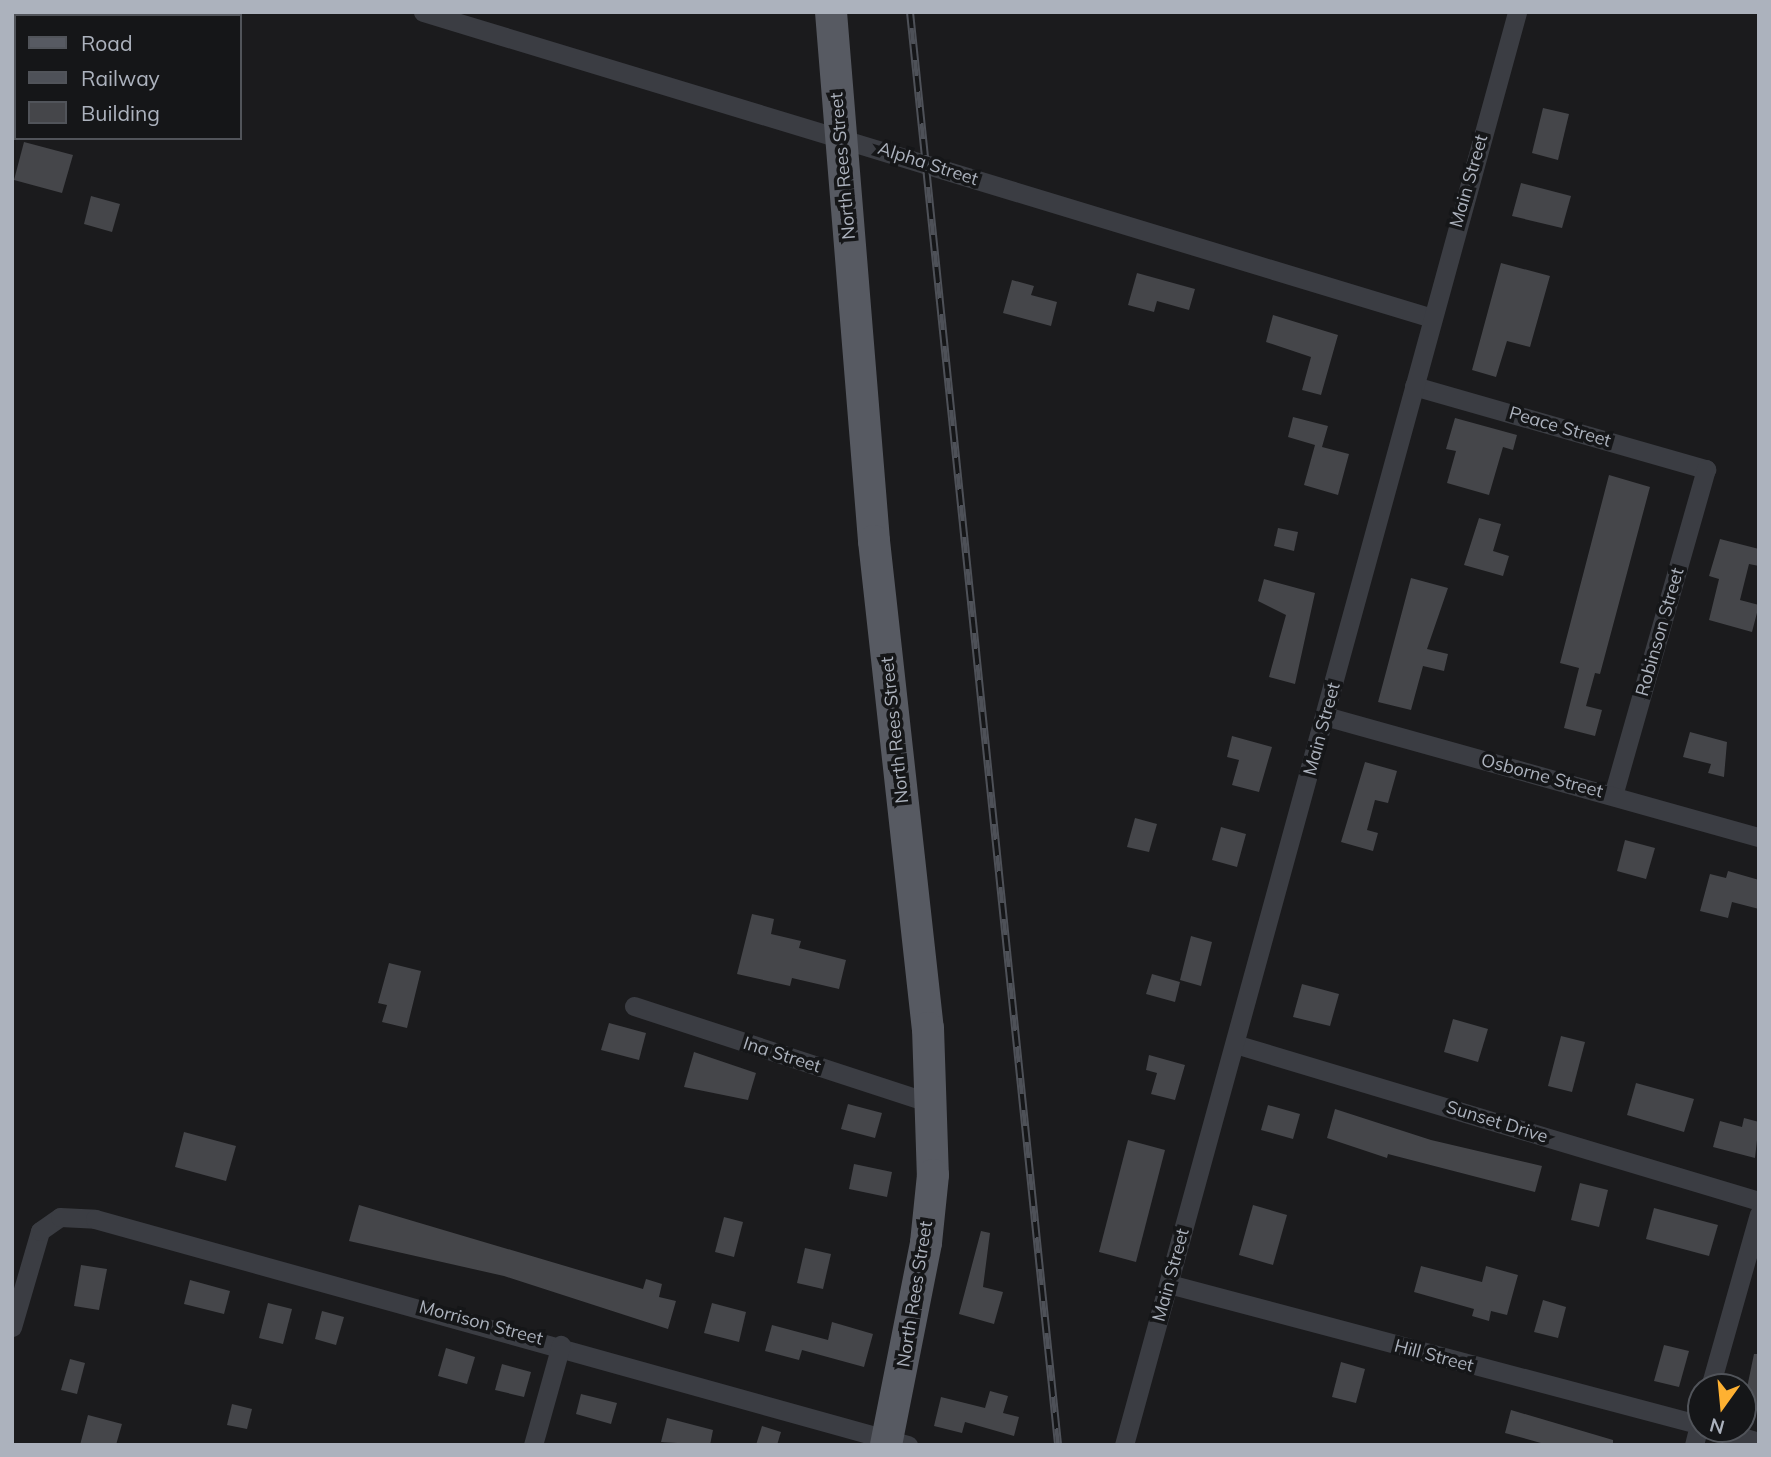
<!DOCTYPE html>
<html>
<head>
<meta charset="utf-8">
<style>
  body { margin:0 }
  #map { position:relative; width:1771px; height:1457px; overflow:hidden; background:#1b1b1d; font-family:Mulish,sans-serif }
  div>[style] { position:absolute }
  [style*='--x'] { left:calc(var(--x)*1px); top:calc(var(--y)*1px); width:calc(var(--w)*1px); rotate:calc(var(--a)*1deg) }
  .building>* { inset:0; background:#45464a }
  .minor>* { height:19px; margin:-9.5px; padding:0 9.5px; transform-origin:9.5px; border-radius:9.5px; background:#3b3d43 }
  .primary>* { height:32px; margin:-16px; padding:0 16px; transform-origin:16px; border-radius:16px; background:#575a62 }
  .rail>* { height:8px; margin-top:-4px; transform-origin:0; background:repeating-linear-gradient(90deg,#151618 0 16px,#4e5158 0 32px); box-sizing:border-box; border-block:2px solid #4e5158 }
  span { translate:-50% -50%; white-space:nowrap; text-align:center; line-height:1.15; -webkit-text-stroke:7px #151618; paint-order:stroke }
  .street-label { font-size:18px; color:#acb2bd }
  .frame { position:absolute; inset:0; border:14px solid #acb2bd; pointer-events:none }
  .legend { position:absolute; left:14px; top:14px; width:228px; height:126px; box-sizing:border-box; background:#151618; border:2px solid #51545a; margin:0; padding:9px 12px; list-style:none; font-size:21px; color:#acb2bd }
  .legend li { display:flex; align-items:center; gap:14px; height:35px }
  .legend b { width:35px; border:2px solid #51545a }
  .north { position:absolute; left:1687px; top:1373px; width:70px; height:70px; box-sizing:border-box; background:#151618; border:2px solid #51545a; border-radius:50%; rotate:195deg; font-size:19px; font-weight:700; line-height:28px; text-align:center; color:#acb2bd }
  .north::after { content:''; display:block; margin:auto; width:24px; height:32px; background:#feb132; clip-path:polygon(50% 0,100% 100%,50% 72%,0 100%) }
</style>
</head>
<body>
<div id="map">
  <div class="building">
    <i style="clip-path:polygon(1543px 108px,1569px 114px,1558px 160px,1532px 153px)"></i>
    <i style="clip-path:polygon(24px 142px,73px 155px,62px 193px,14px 180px)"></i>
    <i style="clip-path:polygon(1521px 183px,1571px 196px,1562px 228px,1512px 216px)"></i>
    <i style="clip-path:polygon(91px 196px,120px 204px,112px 232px,84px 224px)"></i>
    <i style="clip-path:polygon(1501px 263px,1550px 276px,1530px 347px,1507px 341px,1496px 377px,1472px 370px)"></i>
    <i style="clip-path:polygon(1137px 273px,1195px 289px,1189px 310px,1157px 301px,1154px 312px,1128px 305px)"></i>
    <i style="clip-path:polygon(1012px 280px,1034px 286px,1031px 295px,1057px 302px,1051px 326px,1003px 313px)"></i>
    <i style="clip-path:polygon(1273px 315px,1338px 335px,1321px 395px,1302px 390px,1311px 357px,1266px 342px)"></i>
    <i style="clip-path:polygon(1293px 417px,1328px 426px,1322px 447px,1349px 454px,1338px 495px,1304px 485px,1315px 445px,1288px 437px)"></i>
    <i style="clip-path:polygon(1455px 418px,1517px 435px,1513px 450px,1503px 447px,1489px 495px,1447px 483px,1456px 451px,1446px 449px)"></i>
    <i style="clip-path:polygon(1609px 475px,1650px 487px,1600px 674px,1595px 673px,1586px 706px,1602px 710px,1595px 736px,1564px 728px,1579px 668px,1560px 663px)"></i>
    <i style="clip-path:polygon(1479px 518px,1501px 524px,1493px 551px,1509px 556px,1503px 576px,1464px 565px)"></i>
    <i style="clip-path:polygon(1278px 528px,1298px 532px,1294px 551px,1274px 546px)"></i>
    <i style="clip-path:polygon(1720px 539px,1759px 549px,1759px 566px,1749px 564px,1740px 600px,1759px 605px,1752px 632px,1709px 620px,1719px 579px,1709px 576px)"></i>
    <i style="clip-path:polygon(1411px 578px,1448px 588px,1427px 649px,1448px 654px,1444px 671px,1423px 666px,1411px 710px,1378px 702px)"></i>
    <i style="clip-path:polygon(1264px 579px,1315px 593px,1295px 684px,1269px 677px,1286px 615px,1258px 601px)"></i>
    <i style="clip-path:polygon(1690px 732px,1727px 742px,1724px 777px,1708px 773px,1711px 764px,1683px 757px)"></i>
    <i style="clip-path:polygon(1232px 736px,1272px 747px,1259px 792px,1232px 785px,1239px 760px,1227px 757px)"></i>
    <i style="clip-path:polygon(1365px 762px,1397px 771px,1388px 803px,1375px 800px,1367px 830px,1378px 833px,1373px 851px,1341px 842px)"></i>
    <i style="clip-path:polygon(1135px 818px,1157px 824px,1149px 852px,1127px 847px)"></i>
    <i style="clip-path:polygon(1221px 827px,1246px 834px,1237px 867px,1212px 860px)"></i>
    <i style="clip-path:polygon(1625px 840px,1655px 848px,1646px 879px,1617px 871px)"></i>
    <i style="clip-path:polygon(1728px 871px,1759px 880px,1759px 909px,1732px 902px,1728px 918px,1700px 911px,1710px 874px,1726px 878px)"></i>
    <i style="clip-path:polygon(752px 914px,774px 919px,771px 934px,801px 941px,799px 948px,846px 960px,839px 989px,792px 978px,790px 986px,737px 974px)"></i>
    <i style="clip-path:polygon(1191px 936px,1212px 942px,1201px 986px,1180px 980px)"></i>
    <i style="clip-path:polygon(389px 963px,421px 971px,407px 1028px,382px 1022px,387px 1005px,378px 1003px)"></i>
    <i style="clip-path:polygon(1152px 974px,1180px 982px,1175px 1002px,1146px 994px)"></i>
    <i style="clip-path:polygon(1302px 984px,1339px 994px,1330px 1026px,1293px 1017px)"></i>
    <i style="clip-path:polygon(1453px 1019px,1488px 1029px,1478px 1062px,1444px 1052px)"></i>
    <i style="clip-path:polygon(609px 1023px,646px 1033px,639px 1060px,601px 1050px)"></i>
    <i style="clip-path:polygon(1561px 1036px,1585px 1042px,1572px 1092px,1548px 1086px)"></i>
    <i style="clip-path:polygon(694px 1052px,756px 1073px,748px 1100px,684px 1087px)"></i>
    <i style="clip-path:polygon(1149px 1055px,1185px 1065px,1175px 1100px,1151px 1094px,1157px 1073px,1146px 1070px)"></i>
    <i style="clip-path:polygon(1636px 1083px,1694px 1099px,1684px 1132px,1627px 1115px)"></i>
    <i style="clip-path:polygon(848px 1104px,882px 1113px,875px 1138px,841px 1129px)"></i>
    <i style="clip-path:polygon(1268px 1105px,1300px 1114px,1293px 1139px,1261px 1130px)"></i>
    <i style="clip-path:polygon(1335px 1109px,1431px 1140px,1542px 1166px,1535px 1192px,1388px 1154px,1387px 1158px,1327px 1138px)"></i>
    <i style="clip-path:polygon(1744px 1118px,1759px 1122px,1755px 1158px,1713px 1147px,1720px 1121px,1742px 1127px)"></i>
    <i style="clip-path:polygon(184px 1132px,236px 1146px,226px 1181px,175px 1167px)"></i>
    <i style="clip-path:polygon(1128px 1140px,1165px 1150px,1136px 1262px,1099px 1252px)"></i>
    <i style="clip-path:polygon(854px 1164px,892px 1172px,887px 1197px,849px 1189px)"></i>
    <i style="clip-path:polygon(1580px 1183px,1608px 1190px,1599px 1227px,1571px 1220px)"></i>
    <i style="clip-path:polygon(359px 1205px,643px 1289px,646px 1279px,662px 1284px,659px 1297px,676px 1301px,668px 1329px,504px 1276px,349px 1241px)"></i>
    <i style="clip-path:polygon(1253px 1205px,1287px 1215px,1273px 1265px,1239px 1255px)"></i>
    <i style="clip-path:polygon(1654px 1208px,1718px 1225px,1709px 1256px,1646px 1239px)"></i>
    <i style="clip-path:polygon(724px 1217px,743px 1222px,734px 1257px,715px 1252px)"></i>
    <i style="clip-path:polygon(981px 1231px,990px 1233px,983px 1287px,1003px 1292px,994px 1324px,959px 1314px)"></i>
    <i style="clip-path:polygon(805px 1248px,831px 1254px,823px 1289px,797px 1283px)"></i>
    <i style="clip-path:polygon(81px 1265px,107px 1269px,99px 1310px,74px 1306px)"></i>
    <i style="clip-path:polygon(1421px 1266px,1482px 1282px,1486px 1266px,1518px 1275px,1507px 1315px,1491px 1311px,1489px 1321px,1472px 1316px,1474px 1309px,1414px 1292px)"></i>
    <i style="clip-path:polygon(190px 1280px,230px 1291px,224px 1314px,184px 1304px)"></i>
    <i style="clip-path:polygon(1543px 1300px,1566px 1307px,1558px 1338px,1534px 1332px)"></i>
    <i style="clip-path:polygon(268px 1303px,292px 1309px,283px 1344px,259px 1338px)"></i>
    <i style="clip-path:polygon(712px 1303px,746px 1312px,739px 1342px,704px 1333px)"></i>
    <i style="clip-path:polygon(322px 1311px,344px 1317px,336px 1345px,315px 1339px)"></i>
    <i style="clip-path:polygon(832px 1322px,873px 1334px,864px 1367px,802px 1350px,799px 1360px,765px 1351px,772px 1325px,828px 1340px)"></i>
    <i style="clip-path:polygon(1664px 1345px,1689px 1351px,1679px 1387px,1654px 1381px)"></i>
    <i style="clip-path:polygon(446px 1348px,475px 1357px,467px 1384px,438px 1376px)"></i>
    <i style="clip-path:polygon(1754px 1354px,1759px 1354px,1759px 1411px,1743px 1407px)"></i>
    <i style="clip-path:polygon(70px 1359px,85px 1363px,77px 1394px,61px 1390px)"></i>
    <i style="clip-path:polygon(1341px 1362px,1365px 1369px,1356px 1403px,1332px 1397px)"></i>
    <i style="clip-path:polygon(502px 1364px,531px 1372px,524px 1397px,495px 1390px)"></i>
    <i style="clip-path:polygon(990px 1391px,1008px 1396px,1003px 1413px,1019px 1417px,1014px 1436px,965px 1422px,962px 1433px,934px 1426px,941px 1397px,985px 1408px)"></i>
    <i style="clip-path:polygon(581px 1394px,617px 1403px,611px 1424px,576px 1414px)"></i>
    <i style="clip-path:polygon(232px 1404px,252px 1409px,247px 1429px,227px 1425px)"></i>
    <i style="clip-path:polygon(1511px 1410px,1613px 1440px,1613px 1445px,1548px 1445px,1505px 1433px)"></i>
    <i style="clip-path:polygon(88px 1415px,122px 1424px,116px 1445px,80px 1445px)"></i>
    <i style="clip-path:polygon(667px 1418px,713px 1430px,710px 1445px,661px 1442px)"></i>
    <i style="clip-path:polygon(762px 1426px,781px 1432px,777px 1445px,756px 1445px)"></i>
  </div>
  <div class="minor">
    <i style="--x:423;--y:12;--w:1054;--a:16.87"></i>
    <i style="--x:1414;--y:386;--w:304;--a:15.9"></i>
    <i style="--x:1706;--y:469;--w:339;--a:105.9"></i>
    <i style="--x:1325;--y:716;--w:451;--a:15.6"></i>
    <i style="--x:634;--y:1006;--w:312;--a:18.1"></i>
    <i style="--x:1235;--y:1044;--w:547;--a:16.68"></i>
    <i style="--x:1169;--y:1284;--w:550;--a:14.84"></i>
    <i style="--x:12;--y:1327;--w:100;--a:-73.7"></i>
    <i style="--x:40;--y:1231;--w:24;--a:-35"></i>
    <i style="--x:60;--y:1217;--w:35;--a:3"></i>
    <i style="--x:95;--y:1219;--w:844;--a:15.54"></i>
    <i style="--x:1710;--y:1387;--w:180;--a:-74.2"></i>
    <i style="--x:1716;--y:1429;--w:45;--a:16.8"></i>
    <i style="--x:533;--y:1445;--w:104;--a:-74.4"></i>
    <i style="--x:1124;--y:1445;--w:1486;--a:-74.66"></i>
    <i style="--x:1694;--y:1445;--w:29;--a:-76"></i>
  </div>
  <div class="primary">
    <i style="--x:831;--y:12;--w:531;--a:85.35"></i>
    <i style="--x:874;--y:541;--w:490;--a:83.7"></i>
    <i style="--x:928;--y:1028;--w:147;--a:88.1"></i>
    <i style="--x:933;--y:1175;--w:68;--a:95.9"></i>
    <i style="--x:926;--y:1243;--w:206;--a:101.2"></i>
  </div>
  <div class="rail">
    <i style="--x:910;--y:12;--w:1441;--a:84.1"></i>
  </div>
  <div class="street-label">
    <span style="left:928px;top:164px;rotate:18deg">Alpha Street</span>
    <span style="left:843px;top:166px;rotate:-95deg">North Rees Street</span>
    <span style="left:1469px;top:181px;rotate:-74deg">Main Street</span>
    <span style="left:1560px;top:427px;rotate:16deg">Peace Street</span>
    <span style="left:1660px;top:632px;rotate:-74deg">Robinson Street</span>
    <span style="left:1322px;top:729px;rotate:-75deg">Main Street</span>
    <span style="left:895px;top:730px;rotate:-96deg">North Rees Street</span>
    <span style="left:1542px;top:776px;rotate:15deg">Osborne Street</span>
    <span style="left:782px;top:1055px;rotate:18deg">Ina Street</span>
    <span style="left:1497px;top:1122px;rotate:17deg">Sunset Drive</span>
    <span style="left:1171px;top:1275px;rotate:-75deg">Main Street</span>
    <span style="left:915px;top:1294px;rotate:-81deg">North Rees Street</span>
    <span style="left:481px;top:1323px;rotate:15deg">Morrison Street</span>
    <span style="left:1434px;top:1356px;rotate:15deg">Hill Street</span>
  </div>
  <div class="frame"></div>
  <ul class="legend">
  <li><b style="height:9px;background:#575a62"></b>Road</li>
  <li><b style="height:9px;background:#4e5158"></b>Railway</li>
  <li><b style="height:19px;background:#45464a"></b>Building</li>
  </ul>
  <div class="north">N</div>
</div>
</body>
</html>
